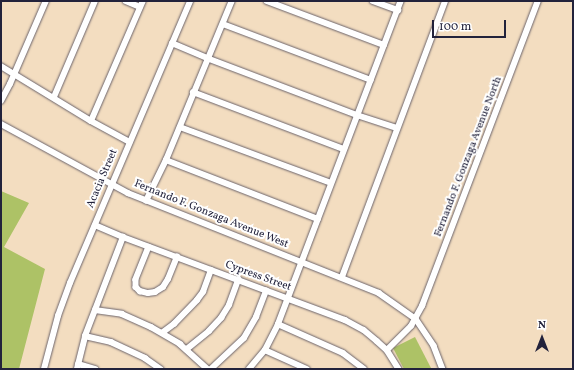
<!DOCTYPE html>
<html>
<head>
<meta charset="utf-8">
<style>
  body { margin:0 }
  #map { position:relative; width:574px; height:370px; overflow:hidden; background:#f3ddc0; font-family:Vollkorn,serif }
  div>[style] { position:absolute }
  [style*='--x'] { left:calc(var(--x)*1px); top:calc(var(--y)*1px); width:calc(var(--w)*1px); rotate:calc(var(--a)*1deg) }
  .green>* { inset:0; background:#adc266 }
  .roads { filter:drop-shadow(0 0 1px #6b636a) drop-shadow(0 0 1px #6b636a) }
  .minor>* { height:5.5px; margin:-2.75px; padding:0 2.75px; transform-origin:2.75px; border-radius:2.75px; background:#fff }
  span { translate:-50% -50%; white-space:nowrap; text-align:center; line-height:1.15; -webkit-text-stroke:4px #fff; paint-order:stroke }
  .street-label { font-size:11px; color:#22223b }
  .frame { position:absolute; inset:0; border:2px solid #22223b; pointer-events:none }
  .north { position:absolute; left:522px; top:318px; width:40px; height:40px; -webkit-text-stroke:3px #fff; paint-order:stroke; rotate:0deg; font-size:11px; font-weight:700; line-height:16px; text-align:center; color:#22223b }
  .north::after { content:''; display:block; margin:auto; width:14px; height:18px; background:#22223b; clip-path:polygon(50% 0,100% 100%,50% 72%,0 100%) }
  .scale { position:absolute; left:432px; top:20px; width:74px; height:18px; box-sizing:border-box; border:2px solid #22223b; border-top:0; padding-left:5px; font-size:12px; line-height:14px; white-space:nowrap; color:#22223b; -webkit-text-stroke:3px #fff; paint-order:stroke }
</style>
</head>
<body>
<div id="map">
  <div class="green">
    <i style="clip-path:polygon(1px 191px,29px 203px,4px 247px,45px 269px,19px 369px,1px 369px)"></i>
    <i style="clip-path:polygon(415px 337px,431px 368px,429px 369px,404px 369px,393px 348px)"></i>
  </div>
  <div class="roads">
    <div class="minor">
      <i style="--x:126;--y:1;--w:15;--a:23"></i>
      <i style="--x:267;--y:1;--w:125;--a:20.6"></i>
      <i style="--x:373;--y:1;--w:27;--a:20"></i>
      <i style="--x:223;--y:24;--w:158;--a:20.7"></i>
      <i style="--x:172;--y:43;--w:38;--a:23"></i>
      <i style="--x:207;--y:58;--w:160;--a:20.8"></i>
      <i style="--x:357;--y:115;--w:42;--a:18"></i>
      <i style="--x:1;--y:66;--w:105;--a:31.4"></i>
      <i style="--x:91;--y:121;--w:44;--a:28.3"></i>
      <i style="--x:193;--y:92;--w:161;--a:20.7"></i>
      <i style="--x:54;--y:97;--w:104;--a:-66.9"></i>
      <i style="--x:1;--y:101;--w:19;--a:-62"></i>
      <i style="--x:10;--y:84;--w:90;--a:-66.6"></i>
      <i style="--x:91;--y:121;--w:131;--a:-66.6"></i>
      <i style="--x:1;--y:124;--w:145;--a:28.5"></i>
      <i style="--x:128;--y:193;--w:270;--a:21.7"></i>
      <i style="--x:379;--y:293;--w:45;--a:35.1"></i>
      <i style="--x:416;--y:319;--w:32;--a:56"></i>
      <i style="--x:434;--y:346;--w:25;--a:69"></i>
      <i style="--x:180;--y:127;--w:161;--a:20.3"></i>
      <i style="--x:166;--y:160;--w:163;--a:21.2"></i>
      <i style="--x:146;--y:201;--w:46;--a:-64"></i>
      <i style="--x:166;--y:160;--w:172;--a:-67.5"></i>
      <i style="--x:95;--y:225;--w:30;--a:23"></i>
      <i style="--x:123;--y:237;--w:237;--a:20.5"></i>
      <i style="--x:345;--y:320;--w:21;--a:28"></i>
      <i style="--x:364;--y:330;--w:17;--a:40"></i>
      <i style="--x:377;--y:341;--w:13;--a:42"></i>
      <i style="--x:387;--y:350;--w:22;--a:58"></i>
      <i style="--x:149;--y:247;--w:35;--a:112"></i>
      <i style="--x:136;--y:280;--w:7;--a:90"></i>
      <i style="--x:136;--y:287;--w:6;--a:45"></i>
      <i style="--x:140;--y:291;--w:8;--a:14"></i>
      <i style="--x:148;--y:293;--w:7;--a:-8"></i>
      <i style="--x:155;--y:292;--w:9;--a:-32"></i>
      <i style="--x:163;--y:287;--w:9;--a:-58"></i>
      <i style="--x:168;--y:279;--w:24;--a:-68"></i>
      <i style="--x:342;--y:277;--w:295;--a:-69.5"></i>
      <i style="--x:95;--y:310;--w:27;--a:8"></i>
      <i style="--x:122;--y:314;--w:32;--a:24"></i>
      <i style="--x:151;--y:327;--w:34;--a:30"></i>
      <i style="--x:180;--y:344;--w:38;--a:42"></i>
      <i style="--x:278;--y:324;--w:71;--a:24"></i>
      <i style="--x:343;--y:353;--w:26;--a:37"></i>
      <i style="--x:162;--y:333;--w:15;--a:-37"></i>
      <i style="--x:174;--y:324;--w:33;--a:-46"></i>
      <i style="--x:197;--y:300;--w:10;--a:-53"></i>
      <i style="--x:203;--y:292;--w:23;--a:-70"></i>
      <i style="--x:85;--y:336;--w:27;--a:13"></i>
      <i style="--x:111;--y:342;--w:38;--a:25"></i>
      <i style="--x:145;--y:358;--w:19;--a:35"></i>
      <i style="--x:187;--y:349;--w:28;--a:-39"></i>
      <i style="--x:209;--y:331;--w:18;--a:-47"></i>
      <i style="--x:221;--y:318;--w:15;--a:-58"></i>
      <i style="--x:229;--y:305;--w:27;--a:-70"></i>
      <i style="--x:265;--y:350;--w:46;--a:24.3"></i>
      <i style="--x:387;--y:350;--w:34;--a:-45"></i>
      <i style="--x:411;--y:326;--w:23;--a:-61"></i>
      <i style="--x:422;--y:306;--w:326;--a:-69.2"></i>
      <i style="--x:78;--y:364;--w:18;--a:16"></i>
      <i style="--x:44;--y:369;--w:55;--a:-75.2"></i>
      <i style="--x:58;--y:316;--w:35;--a:-70"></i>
      <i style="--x:70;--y:283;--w:306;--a:-66.9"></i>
      <i style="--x:77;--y:369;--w:34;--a:-76"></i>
      <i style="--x:85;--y:336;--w:106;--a:-69"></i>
      <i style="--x:211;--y:369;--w:45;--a:-43.2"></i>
      <i style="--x:244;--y:338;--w:24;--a:-60"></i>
      <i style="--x:256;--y:317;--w:28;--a:-69"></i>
      <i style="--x:249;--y:369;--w:25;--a:-50"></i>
      <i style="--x:265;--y:350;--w:29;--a:-63"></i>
      <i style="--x:278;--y:324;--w:346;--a:-69.2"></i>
    </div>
  </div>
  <div class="street-label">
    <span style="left:469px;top:157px;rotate:-69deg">Fernando F. Gonzaga Avenue North</span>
    <span style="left:103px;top:179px;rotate:-67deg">Acacia Street</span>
    <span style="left:211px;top:215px;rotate:22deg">Fernando F. Gonzaga Avenue West</span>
    <span style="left:258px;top:277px;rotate:20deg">Cypress Street</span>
  </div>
  <div class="frame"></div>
  <div class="north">N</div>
  <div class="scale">100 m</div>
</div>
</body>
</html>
